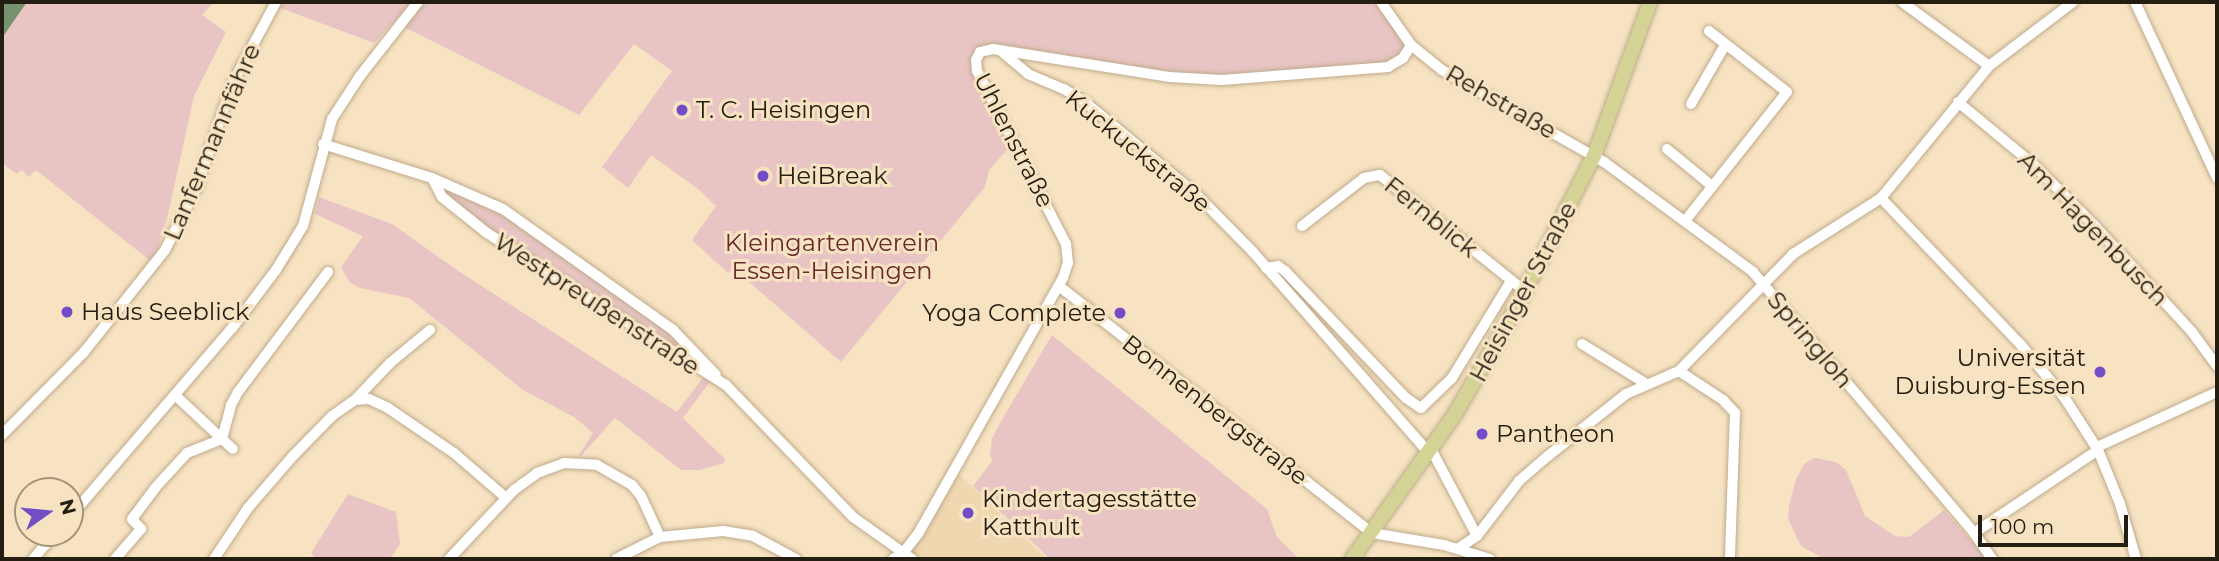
<!DOCTYPE html>
<html>
<head>
<meta charset="utf-8">
<style>
  body { margin:0 }
  #map { position:relative; width:2219px; height:561px; overflow:hidden; background:#f7e3c2; font-family:Montserrat,sans-serif }
  div>[style] { position:absolute }
  [style*='--x'] { left:calc(var(--x)*1px); top:calc(var(--y)*1px); width:calc(var(--w)*1px); rotate:calc(var(--a)*1deg) }
  .built>* { inset:0; background:#efd7b0 }
  .green>* { inset:0; background:#e8c5c4 }
  .water>* { inset:0; background:#77926e }
  .roads { filter:drop-shadow(0 0 2px #bfab8c) drop-shadow(0 0 2px #bfab8c) }
  .minor>* { height:10px; margin:-5px; padding:0 5px; transform-origin:5px; border-radius:5px; background:#fff }
  .major>* { height:14px; margin:-7px; padding:0 7px; transform-origin:7px; border-radius:7px; background:#d3d395 }
  .dots>* { width:19px; height:19px; translate:-50% -50%; box-sizing:border-box; border:4px solid #f7e3c2; border-radius:50% }
  span { translate:-50% -50%; white-space:nowrap; text-align:center; line-height:1.15; -webkit-text-stroke:6px #f7e3c2; paint-order:stroke }
  .street-label { font-size:24px; color:#241d11 }
  .poi-label { font-size:24px; color:#241d11 }
  .left { translate:0 -50%; text-align:left }
  .right { translate:-100% -50%; text-align:right }
  .park-label { font-size:24px; color:#692a2b }
  .frame { position:absolute; inset:0; border:4px solid #241d11; pointer-events:none }
  .north { position:absolute; left:14px; top:477px; width:70px; height:70px; box-sizing:border-box; background:#f7e3c2; border:2px solid #a3947b; border-radius:50%; rotate:75deg; font-size:19px; font-weight:700; line-height:28px; text-align:center; color:#241d11 }
  .north::after { content:''; display:block; margin:auto; width:24px; height:32px; background:#734dc6; clip-path:polygon(50% 0,100% 100%,50% 72%,0 100%) }
  .scale { position:absolute; left:1978px; top:515px; width:150px; height:32px; box-sizing:border-box; border:4px solid #241d11; border-top:0; padding-left:9px; font-size:21px; line-height:24px; white-space:nowrap; color:#241d11; -webkit-text-stroke:5px #f7e3c2; paint-order:stroke }
</style>
</head>
<body>
<div id="map">
  <div class="built">
    <i style="clip-path:polygon(959px 474px,1047px 559px,921px 559px,912px 552px)"></i>
  </div>
  <div class="green">
    <i style="clip-path:polygon(27px 2px,214px 2px,202px 15px,226px 32px,194px 96px,167px 219px,153px 263px,36px 170px,29px 177px,22px 170px,16px 174px,2px 163px,2px 38px)"></i>
    <i style="clip-path:polygon(278px 2px,413px 2px,374px 43px,275px 6px)"></i>
    <i style="clip-path:polygon(420px 2px,1378px 2px,1408px 45px,1395px 63px,1187px 78px,999px 48px,975px 54px,1012px 144px,989px 170px,985px 187px,841px 362px,733px 268px,728px 273px,692px 240px,716px 206px,699px 190px,651px 155px,628px 188px,602px 167px,672px 71px,634px 44px,579px 115px,402px 26px)"></i>
    <i style="clip-path:polygon(438px 185px,479px 200px,521px 227px,673px 336px,721px 381px,491px 232px,452px 201px)"></i>
    <i style="clip-path:polygon(319px 197px,392px 224px,460px 272px,677px 412px,705px 375px,712px 379px,683px 418px,725px 459px,724px 463px,700px 470px,681px 470px,615px 418px,580px 457px,578px 456px,593px 433px,574px 417px,523px 390px,409px 298px,360px 288px,349px 282px,341px 267px,363px 236px,315px 214px)"></i>
    <i style="clip-path:polygon(1052px 335px,1267px 509px,1277px 537px,1299px 559px,1050px 559px,973px 486px,993px 460px,990px 456px,992px 439px,1000px 423px)"></i>
    <i style="clip-path:polygon(1815px 458px,1836px 462px,1846px 470px,1865px 516px,1895px 536px,1909px 537px,1944px 510px,1987px 559px,1824px 559px,1801px 546px,1788px 519px,1789px 506px,1796px 479px,1805px 463px)"></i>
    <i style="clip-path:polygon(348px 494px,396px 512px,400px 544px,390px 559px,316px 559px,311px 553px)"></i>
  </div>
  <div class="water">
    <i style="clip-path:polygon(2px 2px,27px 2px,2px 38px)"></i>
  </div>
  <div class="roads">
    <div class="minor">
      <i style="--x:1381;--y:2;--w:52;--a:55.1"></i>
      <i style="--x:1411;--y:45;--w:40;--a:39"></i>
      <i style="--x:1442;--y:70;--w:186;--a:29.6"></i>
      <i style="--x:1604;--y:162;--w:185;--a:36.4"></i>
      <i style="--x:1753;--y:272;--w:342;--a:49.7"></i>
      <i style="--x:1974;--y:533;--w:32;--a:55"></i>
      <i style="--x:1902;--y:2;--w:108;--a:36.3"></i>
      <i style="--x:2135;--y:2;--w:194;--a:65"></i>
      <i style="--x:1001;--y:51;--w:35;--a:40"></i>
      <i style="--x:1028;--y:74;--w:39;--a:23"></i>
      <i style="--x:1064;--y:89;--w:26;--a:32"></i>
      <i style="--x:1086;--y:103;--w:143;--a:39.6"></i>
      <i style="--x:1196;--y:194;--w:81;--a:45.5"></i>
      <i style="--x:1253;--y:252;--w:267;--a:48.8"></i>
      <i style="--x:1958;--y:102;--w:97;--a:39.6"></i>
      <i style="--x:2033;--y:164;--w:86;--a:45"></i>
      <i style="--x:2094;--y:225;--w:145;--a:47.5"></i>
      <i style="--x:2192;--y:332;--w:42;--a:53.7"></i>
      <i style="--x:1691;--y:104;--w:68;--a:-60"></i>
      <i style="--x:323;--y:144;--w:114;--a:17.3"></i>
      <i style="--x:432;--y:178;--w:77;--a:23.6"></i>
      <i style="--x:503;--y:209;--w:209;--a:35.4"></i>
      <i style="--x:673;--y:330;--w:62;--a:46.3"></i>
      <i style="--x:1667;--y:149;--w:58;--a:39.4"></i>
      <i style="--x:432;--y:178;--w:21;--a:62"></i>
      <i style="--x:442;--y:197;--w:58;--a:38.7"></i>
      <i style="--x:487;--y:233;--w:283;--a:32.5"></i>
      <i style="--x:726;--y:385;--w:183;--a:46.1"></i>
      <i style="--x:853;--y:517;--w:72;--a:35.4"></i>
      <i style="--x:1881;--y:198;--w:203;--a:46.4"></i>
      <i style="--x:2021;--y:345;--w:67;--a:50.4"></i>
      <i style="--x:2064;--y:397;--w:63;--a:57.3"></i>
      <i style="--x:2098;--y:450;--w:58;--a:67.8"></i>
      <i style="--x:2120;--y:504;--w:57;--a:73.8"></i>
      <i style="--x:1685;--y:221;--w:164;--a:-51.7"></i>
      <i style="--x:1787;--y:92;--w:99;--a:-142"></i>
      <i style="--x:1302;--y:226;--w:78;--a:-37.7"></i>
      <i style="--x:1364;--y:178;--w:16;--a:-11"></i>
      <i style="--x:1380;--y:175;--w:186;--a:38.7"></i>
      <i style="--x:1266;--y:268;--w:12;--a:-9"></i>
      <i style="--x:1278;--y:266;--w:9;--a:36"></i>
      <i style="--x:1285;--y:271;--w:175;--a:46.4"></i>
      <i style="--x:1406;--y:398;--w:18;--a:34"></i>
      <i style="--x:1421;--y:408;--w:43;--a:-44.1"></i>
      <i style="--x:1452;--y:378;--w:114;--a:-58.7"></i>
      <i style="--x:1059;--y:286;--w:399;--a:38.3"></i>
      <i style="--x:1372;--y:533;--w:73;--a:9.5"></i>
      <i style="--x:1444;--y:545;--w:48;--a:16.9"></i>
      <i style="--x:1582;--y:344;--w:74;--a:31.8"></i>
      <i style="--x:1679;--y:371;--w:53;--a:33.4"></i>
      <i style="--x:1723;--y:400;--w:18;--a:47"></i>
      <i style="--x:1735;--y:413;--w:146;--a:92"></i>
      <i style="--x:175;--y:395;--w:79;--a:43"></i>
      <i style="--x:355;--y:400;--w:51;--a:-46.6"></i>
      <i style="--x:390;--y:363;--w:52;--a:-39.5"></i>
      <i style="--x:2;--y:435;--w:117;--a:-45.3"></i>
      <i style="--x:84;--y:352;--w:130;--a:-51.5"></i>
      <i style="--x:165;--y:250;--w:68;--a:-63.1"></i>
      <i style="--x:196;--y:189;--w:113;--a:-70.9"></i>
      <i style="--x:233;--y:82;--w:91;--a:-61.7"></i>
      <i style="--x:2097;--y:447;--w:132;--a:-24.6"></i>
      <i style="--x:1431;--y:449;--w:98;--a:62.1"></i>
      <i style="--x:70;--y:517;--w:250;--a:-49.4"></i>
      <i style="--x:233;--y:327;--w:71;--a:-53"></i>
      <i style="--x:276;--y:270;--w:52;--a:-58.5"></i>
      <i style="--x:303;--y:226;--w:111;--a:-74.8"></i>
      <i style="--x:332;--y:119;--w:51;--a:-56.9"></i>
      <i style="--x:360;--y:76;--w:94;--a:-51.9"></i>
      <i style="--x:1974;--y:533;--w:149;--a:-33.8"></i>
      <i style="--x:1459;--y:548;--w:22;--a:-34"></i>
      <i style="--x:1477;--y:536;--w:69;--a:-52.6"></i>
      <i style="--x:1519;--y:481;--w:38;--a:-41"></i>
      <i style="--x:1548;--y:456;--w:100;--a:-38.5"></i>
      <i style="--x:1626;--y:394;--w:58;--a:-23.5"></i>
      <i style="--x:1679;--y:371;--w:163;--a:-45.7"></i>
      <i style="--x:1793;--y:254;--w:104;--a:-32.5"></i>
      <i style="--x:1881;--y:198;--w:171;--a:-50.7"></i>
      <i style="--x:1989;--y:66;--w:106;--a:-37.3"></i>
      <i style="--x:33;--y:559;--w:35;--a:-49"></i>
      <i style="--x:115;--y:559;--w:40;--a:-49"></i>
      <i style="--x:141;--y:529;--w:13;--a:-132"></i>
      <i style="--x:132;--y:519;--w:39;--a:-53"></i>
      <i style="--x:155;--y:488;--w:47;--a:-47.6"></i>
      <i style="--x:187;--y:453;--w:38;--a:-22"></i>
      <i style="--x:222;--y:439;--w:35;--a:-75"></i>
      <i style="--x:231;--y:405;--w:15;--a:-62"></i>
      <i style="--x:238;--y:392;--w:150;--a:-53.1"></i>
      <i style="--x:214;--y:559;--w:61;--a:-56.3"></i>
      <i style="--x:248;--y:508;--w:67;--a:-49.2"></i>
      <i style="--x:292;--y:457;--w:57;--a:-45.7"></i>
      <i style="--x:332;--y:416;--w:28;--a:-35"></i>
      <i style="--x:355;--y:400;--w:14;--a:-4"></i>
      <i style="--x:369;--y:399;--w:21;--a:25"></i>
      <i style="--x:388;--y:408;--w:80;--a:34.3"></i>
      <i style="--x:454;--y:453;--w:67;--a:40.8"></i>
      <i style="--x:449;--y:559;--w:95;--a:-46.7"></i>
      <i style="--x:514;--y:490;--w:29;--a:-36"></i>
      <i style="--x:537;--y:473;--w:29;--a:-20"></i>
      <i style="--x:564;--y:463;--w:33;--a:3"></i>
      <i style="--x:597;--y:465;--w:40;--a:29.7"></i>
      <i style="--x:632;--y:485;--w:14;--a:51"></i>
      <i style="--x:641;--y:496;--w:45;--a:65.1"></i>
      <i style="--x:616;--y:559;--w:49;--a:-26.6"></i>
      <i style="--x:660;--y:537;--w:63;--a:-5.4"></i>
      <i style="--x:723;--y:531;--w:30;--a:9"></i>
      <i style="--x:753;--y:536;--w:49;--a:28.1"></i>
      <i style="--x:893;--y:559;--w:12;--a:-31"></i>
      <i style="--x:903;--y:553;--w:24;--a:-52"></i>
      <i style="--x:918;--y:534;--w:294;--a:-60.5"></i>
      <i style="--x:1063;--y:278;--w:16;--a:-72"></i>
      <i style="--x:1068;--y:263;--w:19;--a:-96"></i>
      <i style="--x:1066;--y:244;--w:195;--a:-117.2"></i>
      <i style="--x:977;--y:71;--w:11;--a:-95"></i>
      <i style="--x:976;--y:60;--w:9;--a:-63"></i>
      <i style="--x:980;--y:52;--w:13;--a:-13"></i>
      <i style="--x:993;--y:49;--w:178;--a:9"></i>
      <i style="--x:1169;--y:77;--w:53;--a:3.2"></i>
      <i style="--x:1222;--y:80;--w:167;--a:-4.5"></i>
      <i style="--x:1388;--y:67;--w:17;--a:-31"></i>
      <i style="--x:1403;--y:58;--w:15;--a:-58"></i>
    </div>
    <div class="major">
      <i style="--x:1352;--y:559;--w:178;--a:-54.6"></i>
      <i style="--x:1455;--y:414;--w:118;--a:-60"></i>
      <i style="--x:1514;--y:312;--w:175;--a:-62.9"></i>
      <i style="--x:1594;--y:156;--w:164;--a:-70"></i>
    </div>
  </div>
  <div class="dots">
    <i style="left:682px;top:110px;background:#734dc6"></i>
    <i style="left:763px;top:176px;background:#734dc6"></i>
    <i style="left:67px;top:312px;background:#734dc6"></i>
    <i style="left:1120px;top:313px;background:#734dc6"></i>
    <i style="left:2100px;top:372px;background:#734dc6"></i>
    <i style="left:1482px;top:434px;background:#734dc6"></i>
    <i style="left:968px;top:513px;background:#734dc6"></i>
  </div>
  <div class="street-label">
    <span style="left:1501px;top:102px;rotate:30deg">Rehstraße</span>
    <span style="left:1014px;top:140px;rotate:63deg">Uhlenstraße</span>
    <span style="left:212px;top:142px;rotate:-67deg">Lanfermannfähre</span>
    <span style="left:1138px;top:151px;rotate:39deg">Kuckuckstraße</span>
    <span style="left:1431px;top:217px;rotate:39deg">Fernblick</span>
    <span style="left:2093px;top:229px;rotate:46deg">Am Hagenbusch</span>
    <span style="left:1523px;top:292px;rotate:-62deg">Heisinger Straße</span>
    <span style="left:597px;top:304px;rotate:33deg">Westpreußenstraße</span>
    <span style="left:1810px;top:340px;rotate:50deg">Springloh</span>
    <span style="left:1215px;top:410px;rotate:38deg">Bonnenbergstraße</span>
  </div>
  <div class="poi-label">
    <span class="left" style="left:696px;top:110px">T. C. Heisingen</span>
    <span class="left" style="left:777px;top:176px">HeiBreak</span>
    <span class="left" style="left:81px;top:312px">Haus Seeblick</span>
    <span class="right" style="left:1106px;top:313px">Yoga Complete</span>
    <span class="right" style="left:2086px;top:372px">Universität<br>Duisburg-Essen</span>
    <span class="left" style="left:1496px;top:434px">Pantheon</span>
    <span class="left" style="left:982px;top:513px">Kindertagesstätte<br>Katthult</span>
  </div>
  <div class="park-label">
    <span style="left:832px;top:257px">Kleingartenverein<br>Essen-Heisingen</span>
  </div>
  <div class="frame"></div>
  <div class="north">N</div>
  <div class="scale">100 m</div>
</div>
</body>
</html>
